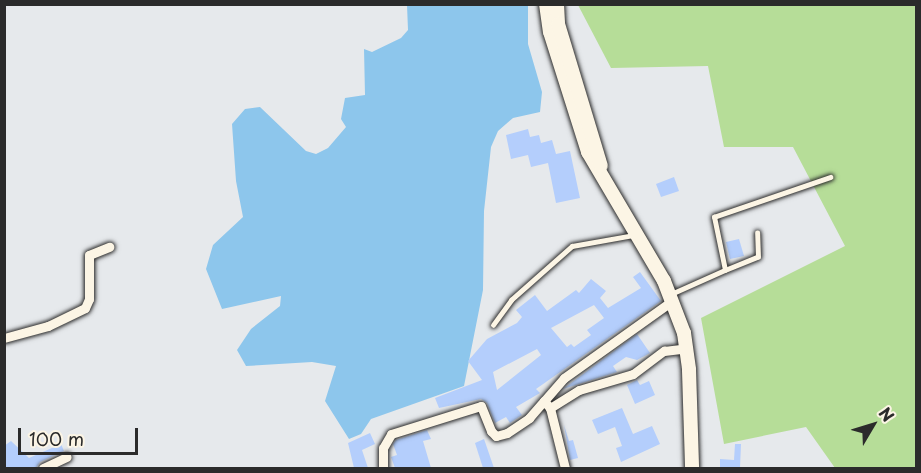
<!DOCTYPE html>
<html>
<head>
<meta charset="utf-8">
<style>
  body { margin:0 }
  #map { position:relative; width:921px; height:473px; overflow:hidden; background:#e6e9ec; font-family:"Playpen Sans",sans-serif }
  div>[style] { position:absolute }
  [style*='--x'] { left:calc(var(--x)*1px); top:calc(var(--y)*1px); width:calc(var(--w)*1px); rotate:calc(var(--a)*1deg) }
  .green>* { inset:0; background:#b6dd98 }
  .water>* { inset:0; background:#8dc6ec }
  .building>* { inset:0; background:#b4cefc }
  .roads { filter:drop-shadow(0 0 2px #2b2b2b) drop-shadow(0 0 2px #2b2b2b) }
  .lane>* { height:4.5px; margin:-2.25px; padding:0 2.25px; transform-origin:2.25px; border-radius:2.25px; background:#fcf5e5 }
  .street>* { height:9px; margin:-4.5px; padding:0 4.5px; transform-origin:4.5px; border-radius:4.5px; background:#fcf5e5 }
  .secondary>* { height:14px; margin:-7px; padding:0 7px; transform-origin:7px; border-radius:7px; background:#fcf5e5 }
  span { translate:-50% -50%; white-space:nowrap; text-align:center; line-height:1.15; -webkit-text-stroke:4.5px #fcf5e5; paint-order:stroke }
  .frame { position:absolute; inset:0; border:6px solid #2b2b2b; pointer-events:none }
  .north { position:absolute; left:843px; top:395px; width:60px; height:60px; -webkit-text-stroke:4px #fcf5e5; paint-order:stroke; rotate:52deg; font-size:16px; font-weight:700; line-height:24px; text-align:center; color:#2b2b2b }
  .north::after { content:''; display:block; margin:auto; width:21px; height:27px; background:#2b2b2b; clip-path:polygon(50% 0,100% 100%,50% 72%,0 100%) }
  .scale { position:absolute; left:18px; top:428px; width:120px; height:27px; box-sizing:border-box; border:3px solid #2b2b2b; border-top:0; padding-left:8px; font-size:18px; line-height:21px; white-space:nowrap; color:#2b2b2b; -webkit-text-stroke:4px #fcf5e5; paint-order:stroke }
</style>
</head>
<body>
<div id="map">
  <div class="green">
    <i style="clip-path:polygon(578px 5px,916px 5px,916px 468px,835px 468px,806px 427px,724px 444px,701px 318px,845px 246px,793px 147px,724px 147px,708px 66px,611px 68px)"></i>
  </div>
  <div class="water">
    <i style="clip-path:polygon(407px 5px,528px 5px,528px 44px,542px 92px,540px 112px,513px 118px,498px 131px,491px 147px,484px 211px,483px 290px,464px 386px,371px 419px,361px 434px,349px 439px,325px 401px,336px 366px,312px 362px,246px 366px,237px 350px,251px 329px,280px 306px,281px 296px,222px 309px,206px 269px,213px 245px,243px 217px,236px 181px,232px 124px,245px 109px,260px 107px,306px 151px,316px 154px,328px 148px,346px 127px,341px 119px,345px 98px,365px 95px,364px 49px,372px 52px,401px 38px,408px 30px)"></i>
  </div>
  <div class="building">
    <i style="clip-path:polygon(528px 129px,530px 137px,539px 135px,541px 143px,552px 140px,556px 154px,570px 151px,580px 198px,556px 203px,548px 163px,531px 167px,528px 155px,511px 159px,506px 135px)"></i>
    <i style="clip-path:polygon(674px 177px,679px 191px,661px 197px,656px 184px)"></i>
    <i style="clip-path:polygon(739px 239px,744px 256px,730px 259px,726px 242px)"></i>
    <i style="clip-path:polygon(evenodd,640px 272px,661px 301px,536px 389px,540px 393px,516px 407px,522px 415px,510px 423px,506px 417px,495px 423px,487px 403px,481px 399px,439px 408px,435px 398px,482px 380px,468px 361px,487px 339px,517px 323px,522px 317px,516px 310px,535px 295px,547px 311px,576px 290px,579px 293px,591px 279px,606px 291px,600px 298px,608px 308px,641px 288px,633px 277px,640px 272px,594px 305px,604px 318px,587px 330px,591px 335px,574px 347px,571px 344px,567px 347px,551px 328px,594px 305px,640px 272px,537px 349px,541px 355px,497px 390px,493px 372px,537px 349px)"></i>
    <i style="clip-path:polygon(637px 334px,650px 353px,637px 360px,626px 357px,613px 366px,617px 372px,563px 389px)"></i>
    <i style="clip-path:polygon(637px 380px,640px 385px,649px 381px,655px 395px,635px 404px,627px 385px)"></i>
    <i style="clip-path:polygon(622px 408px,633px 434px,652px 426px,660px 444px,621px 462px,616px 448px,622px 446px,615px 427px,598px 434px,592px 420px)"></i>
    <i style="clip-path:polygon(564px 425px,569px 441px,573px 440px,578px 458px,570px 460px)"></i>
    <i style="clip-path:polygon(427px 430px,431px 439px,423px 441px,431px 468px,395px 468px,391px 457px,397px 455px,393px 444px,396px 440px)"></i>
    <i style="clip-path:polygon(370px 433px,375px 444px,362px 450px,368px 468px,354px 468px,348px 443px)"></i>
    <i style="clip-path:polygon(484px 439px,494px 468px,483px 468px,475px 443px)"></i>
    <i style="clip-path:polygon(11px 441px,29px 458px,61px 444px,64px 451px,40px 462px,36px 468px,4px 468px,4px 446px)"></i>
    <i style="clip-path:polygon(735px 444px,741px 444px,740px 468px,720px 468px,720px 459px,734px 460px)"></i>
  </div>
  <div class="roads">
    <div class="lane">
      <i style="--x:725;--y:270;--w:35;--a:-22"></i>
      <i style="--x:758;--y:257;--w:24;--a:-92"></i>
      <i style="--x:671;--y:294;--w:59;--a:-24"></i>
      <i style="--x:725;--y:270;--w:54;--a:-101.7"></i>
      <i style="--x:714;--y:217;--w:123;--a:-19"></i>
      <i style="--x:493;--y:325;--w:31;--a:-54"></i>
      <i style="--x:511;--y:300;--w:81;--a:-41.5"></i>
      <i style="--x:572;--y:246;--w:63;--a:-10.1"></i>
    </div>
    <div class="street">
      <i style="--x:4;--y:338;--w:46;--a:-15.3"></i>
      <i style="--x:48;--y:326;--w:41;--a:-25.9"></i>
      <i style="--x:85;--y:308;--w:10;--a:-66"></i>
      <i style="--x:89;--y:299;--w:44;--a:-90"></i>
      <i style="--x:89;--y:255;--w:22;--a:-22"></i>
      <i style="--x:544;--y:401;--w:30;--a:-49"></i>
      <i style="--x:564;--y:378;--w:133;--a:-35.5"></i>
      <i style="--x:550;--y:408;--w:62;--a:76"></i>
      <i style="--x:43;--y:468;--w:26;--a:-25"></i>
      <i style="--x:383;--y:468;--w:20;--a:-90"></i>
      <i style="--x:383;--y:448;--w:16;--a:-60"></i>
      <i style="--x:391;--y:434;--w:94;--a:-17.3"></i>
      <i style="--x:481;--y:406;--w:27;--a:68"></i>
      <i style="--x:491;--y:431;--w:7;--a:45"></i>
      <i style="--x:496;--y:436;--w:11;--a:-15"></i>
      <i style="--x:507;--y:433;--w:27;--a:-34"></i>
      <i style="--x:529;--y:418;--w:23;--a:-49"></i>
      <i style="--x:544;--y:401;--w:9;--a:49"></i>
      <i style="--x:550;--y:408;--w:34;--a:-32"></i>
      <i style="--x:579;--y:390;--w:56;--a:-16.5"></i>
      <i style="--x:633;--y:374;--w:39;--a:-37"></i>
      <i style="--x:664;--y:351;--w:23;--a:-7"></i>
    </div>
    <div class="secondary">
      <i style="--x:546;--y:4;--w:28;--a:82"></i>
      <i style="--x:550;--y:32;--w:126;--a:72.4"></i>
      <i style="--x:588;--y:152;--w:150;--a:59.5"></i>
      <i style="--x:664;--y:281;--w:56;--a:69"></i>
      <i style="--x:684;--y:333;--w:37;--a:82"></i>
      <i style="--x:689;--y:370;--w:98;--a:88.2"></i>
      <i style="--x:557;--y:4;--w:20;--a:87"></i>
      <i style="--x:558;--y:24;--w:148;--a:73.2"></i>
    </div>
  </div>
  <div class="frame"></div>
  <div class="north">N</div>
  <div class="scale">100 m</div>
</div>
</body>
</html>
